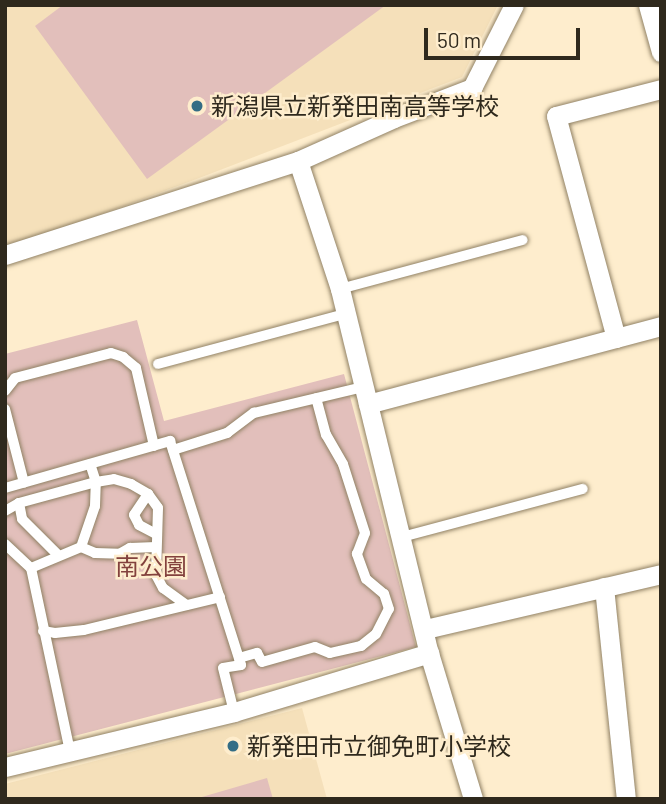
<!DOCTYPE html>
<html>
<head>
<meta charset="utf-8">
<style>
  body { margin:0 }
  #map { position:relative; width:666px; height:804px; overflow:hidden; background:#feedcd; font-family:Barlow,"Noto Sans JP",sans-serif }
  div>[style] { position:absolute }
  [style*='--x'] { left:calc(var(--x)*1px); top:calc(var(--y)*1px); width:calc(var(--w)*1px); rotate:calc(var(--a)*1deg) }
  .built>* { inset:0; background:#f5e0ba }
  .green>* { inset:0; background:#e2bfbb }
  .roads { filter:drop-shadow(0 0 2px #908164) drop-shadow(0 0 2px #908164) }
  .service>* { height:10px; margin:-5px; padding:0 5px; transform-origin:5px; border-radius:5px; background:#fff }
  .minor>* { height:19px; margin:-9.5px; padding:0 9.5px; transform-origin:9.5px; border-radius:9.5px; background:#fff }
  .dots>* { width:19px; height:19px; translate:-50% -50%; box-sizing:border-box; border:4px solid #feedcd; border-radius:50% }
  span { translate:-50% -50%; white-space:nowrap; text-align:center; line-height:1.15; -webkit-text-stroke:5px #feedcd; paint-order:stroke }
  .poi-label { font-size:24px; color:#2f291d }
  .left { translate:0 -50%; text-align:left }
  .park-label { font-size:24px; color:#83413d }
  .frame { position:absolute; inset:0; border:7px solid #2f291d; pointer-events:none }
  .scale { position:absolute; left:424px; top:28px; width:156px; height:32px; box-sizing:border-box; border:4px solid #2f291d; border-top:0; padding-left:9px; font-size:21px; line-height:24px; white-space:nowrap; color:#2f291d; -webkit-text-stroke:5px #feedcd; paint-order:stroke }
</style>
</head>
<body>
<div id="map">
  <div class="built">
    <i style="clip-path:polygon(5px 5px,498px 5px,462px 77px,194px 180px,39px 237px,5px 244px)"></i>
    <i style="clip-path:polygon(302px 708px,327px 799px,5px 799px,5px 784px)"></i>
  </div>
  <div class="green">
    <i style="clip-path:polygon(63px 5px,386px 5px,147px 179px,35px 26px)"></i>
    <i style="clip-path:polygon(137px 320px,164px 421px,344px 374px,416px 647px,5px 754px,5px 354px)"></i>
    <i style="clip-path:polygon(267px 778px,273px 799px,195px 799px)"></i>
  </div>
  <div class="roads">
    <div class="service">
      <i style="--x:340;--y:289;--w:189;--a:-15"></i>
      <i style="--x:158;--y:364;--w:193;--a:-15"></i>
      <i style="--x:5;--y:391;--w:16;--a:-52"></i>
      <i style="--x:15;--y:378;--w:99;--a:-14.6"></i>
      <i style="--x:111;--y:353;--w:13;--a:18"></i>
      <i style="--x:123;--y:357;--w:17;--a:40"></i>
      <i style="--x:136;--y:368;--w:80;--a:77"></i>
      <i style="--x:5;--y:409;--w:76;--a:75.6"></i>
      <i style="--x:173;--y:450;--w:57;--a:-17.5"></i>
      <i style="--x:227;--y:433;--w:34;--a:-37"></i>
      <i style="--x:254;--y:413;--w:112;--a:-13.4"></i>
      <i style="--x:5;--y:488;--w:172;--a:-15.9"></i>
      <i style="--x:170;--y:441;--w:235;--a:72.4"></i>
      <i style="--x:241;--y:665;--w:18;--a:171"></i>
      <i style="--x:223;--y:668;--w:45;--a:76"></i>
      <i style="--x:148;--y:494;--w:25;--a:124"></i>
      <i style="--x:134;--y:515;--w:11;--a:63"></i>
      <i style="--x:139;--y:525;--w:19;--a:28"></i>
      <i style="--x:19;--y:503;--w:16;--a:79"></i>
      <i style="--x:22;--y:519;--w:49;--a:45"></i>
      <i style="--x:5;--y:511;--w:16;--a:-30"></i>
      <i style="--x:19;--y:503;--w:80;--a:-15.3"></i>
      <i style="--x:96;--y:482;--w:18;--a:-9"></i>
      <i style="--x:114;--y:479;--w:18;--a:16"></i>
      <i style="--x:131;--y:484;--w:20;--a:30"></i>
      <i style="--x:148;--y:494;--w:17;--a:54"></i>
      <i style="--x:158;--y:508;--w:67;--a:91.7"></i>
      <i style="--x:156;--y:575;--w:15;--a:62"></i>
      <i style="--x:163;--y:588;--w:29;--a:36"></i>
      <i style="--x:402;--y:537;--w:187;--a:-14.9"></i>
      <i style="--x:5;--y:544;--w:35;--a:43"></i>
      <i style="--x:31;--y:568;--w:54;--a:-22.8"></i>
      <i style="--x:81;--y:547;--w:15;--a:23"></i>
      <i style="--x:95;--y:553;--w:24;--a:2"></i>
      <i style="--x:119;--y:554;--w:13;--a:-29"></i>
      <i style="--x:130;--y:548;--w:26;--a:-2"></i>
      <i style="--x:81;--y:547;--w:43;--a:-71.1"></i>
      <i style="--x:95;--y:506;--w:24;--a:-88"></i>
      <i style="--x:96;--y:482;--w:19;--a:-108"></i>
      <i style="--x:31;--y:568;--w:188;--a:78"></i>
      <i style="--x:43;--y:631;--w:12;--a:9"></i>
      <i style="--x:55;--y:633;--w:29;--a:-6"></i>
      <i style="--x:84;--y:630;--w:140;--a:-13.6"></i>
      <i style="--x:239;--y:658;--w:19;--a:-16"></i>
      <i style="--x:257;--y:653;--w:10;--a:61"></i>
      <i style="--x:262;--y:662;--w:55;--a:-15.8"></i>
      <i style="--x:315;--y:647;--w:16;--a:22"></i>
      <i style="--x:330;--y:653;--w:32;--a:-13"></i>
      <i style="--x:361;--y:646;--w:19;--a:-39"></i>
      <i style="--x:376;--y:634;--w:28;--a:-63"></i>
      <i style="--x:389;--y:609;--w:16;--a:-108"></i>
      <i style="--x:384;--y:594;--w:23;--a:-140"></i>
      <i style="--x:366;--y:579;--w:27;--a:-110"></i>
      <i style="--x:357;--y:554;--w:22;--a:-69"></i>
      <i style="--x:365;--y:533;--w:72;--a:-107.7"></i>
      <i style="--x:343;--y:464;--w:34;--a:-120"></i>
      <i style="--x:326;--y:435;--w:38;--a:-105"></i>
    </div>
    <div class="minor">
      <i style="--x:648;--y:5;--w:49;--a:74.5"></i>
      <i style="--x:298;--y:161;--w:135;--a:71.8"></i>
      <i style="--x:340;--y:289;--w:375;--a:76.3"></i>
      <i style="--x:429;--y:653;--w:152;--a:73.2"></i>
      <i style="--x:5;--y:255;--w:308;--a:-17.8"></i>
      <i style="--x:298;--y:161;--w:105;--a:-24.1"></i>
      <i style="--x:394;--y:118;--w:84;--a:-21"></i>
      <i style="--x:472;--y:88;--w:93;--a:-63.2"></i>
      <i style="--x:616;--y:338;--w:230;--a:-105.1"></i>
      <i style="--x:556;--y:116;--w:108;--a:-14.4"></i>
      <i style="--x:368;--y:404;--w:303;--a:-14.9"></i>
      <i style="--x:604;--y:587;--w:213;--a:84.1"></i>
      <i style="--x:425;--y:629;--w:242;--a:-13.1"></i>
      <i style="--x:5;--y:767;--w:236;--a:-13.5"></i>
      <i style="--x:234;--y:712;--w:204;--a:-16.8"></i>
    </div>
  </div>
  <div class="dots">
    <i style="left:197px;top:106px;background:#336d85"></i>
    <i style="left:233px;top:746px;background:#336d85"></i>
  </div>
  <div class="poi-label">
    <span class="left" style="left:211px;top:106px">新潟県立新発田南高等学校</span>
    <span class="left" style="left:247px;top:746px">新発田市立御免町小学校</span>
  </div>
  <div class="park-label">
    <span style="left:151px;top:566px">南公園</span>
  </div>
  <div class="frame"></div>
  <div class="scale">50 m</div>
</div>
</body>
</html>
